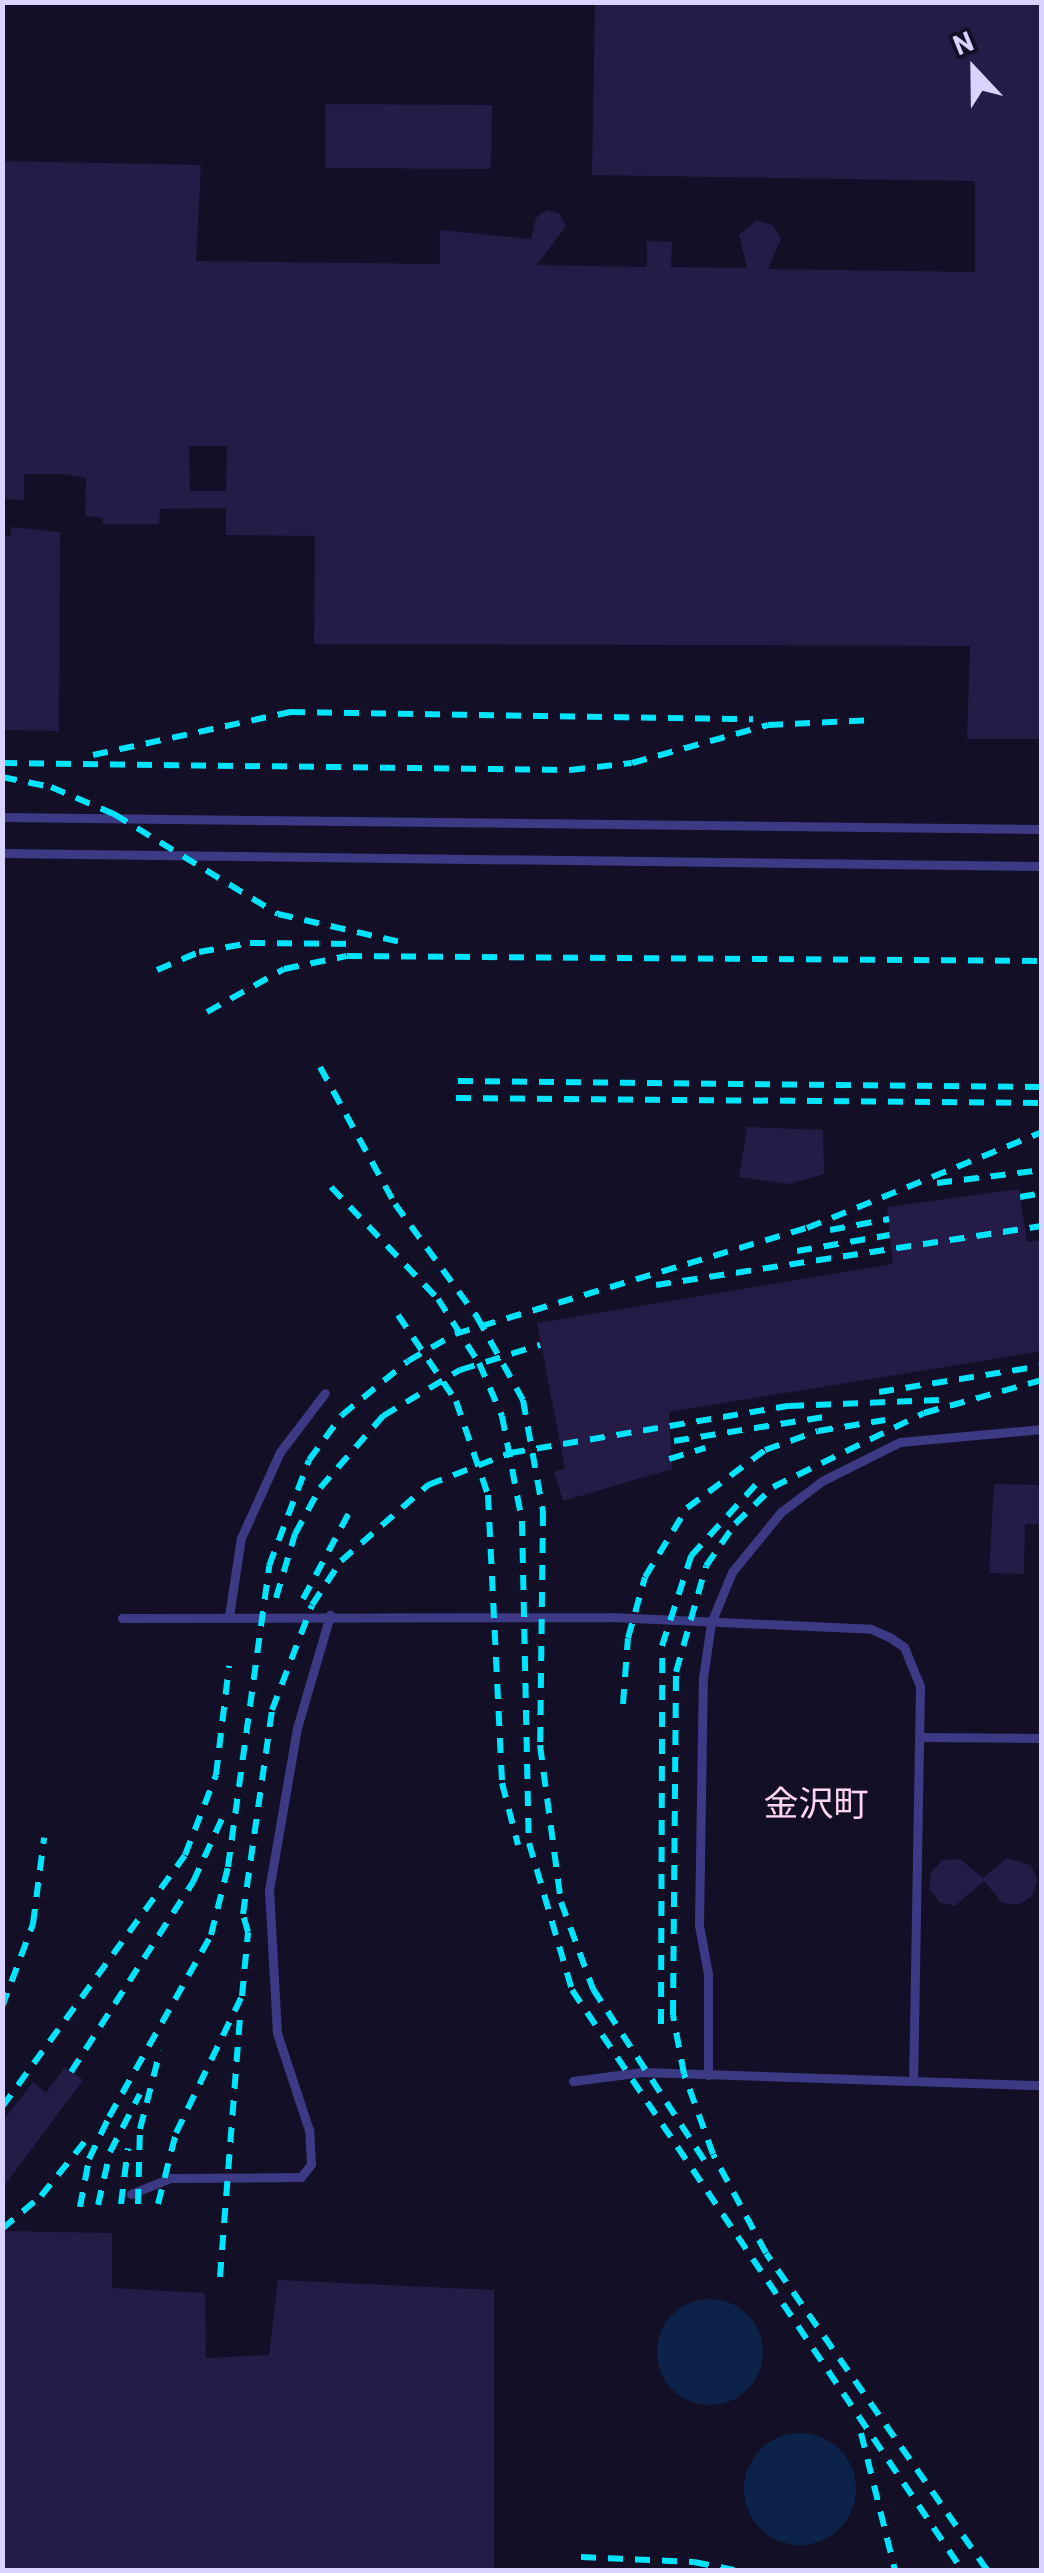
<!DOCTYPE html>
<html>
<head>
<meta charset="utf-8">
<style>
  body { margin:0 }
  #map { position:relative; width:1044px; height:2573px; overflow:hidden; background:#130f26; font-family:Barlow,"Noto Sans JP",sans-serif }
  div>[style] { position:absolute }
  [style*='--x'] { left:calc(var(--x)*1px); top:calc(var(--y)*1px); width:calc(var(--w)*1px); rotate:calc(var(--a)*1deg) }
  .water>* { inset:0; background:#0c2248 }
  .round { border-radius:50% }
  .building>* { inset:0; background:#241b47 }
  .lane>* { height:9px; margin:-4.5px; padding:0 4.5px; transform-origin:4.5px; border-radius:4.5px; background:#3d3a85 }
  .rail>* { height:6px; margin-top:-3px; transform-origin:0; background:repeating-linear-gradient(90deg,#00e5ff 0 15px,transparent 0 27px) }
  span { translate:-50% -50%; white-space:nowrap; text-align:center; line-height:1.15; -webkit-text-stroke:10px #130f26; paint-order:stroke }
  .quarter-label { font-size:35px; color:#ffd6f0 }
  .frame { position:absolute; inset:0; border:5px solid #d9d4ff; pointer-events:none }
  .north { position:absolute; left:924px; top:20px; width:100px; height:100px; -webkit-text-stroke:8px #130f26; paint-order:stroke; rotate:338deg; font-size:28px; font-weight:700; line-height:40px; text-align:center; color:#d9d4ff }
  .north::after { content:''; display:block; margin:auto; width:35px; height:45px; background:#d9d4ff; clip-path:polygon(50% 0,100% 100%,50% 72%,0 100%) }
</style>
</head>
<body>
<div id="map">
  <div class="water">
    <i class="round" style="left:657px;top:2299px;width:106px;height:106px"></i>
    <i class="round" style="left:744px;top:2433px;width:112px;height:112px"></i>
  </div>
  <div class="building">
    <i style="clip-path:polygon(evenodd,595px 2px,1042px 2px,1042px 739px,967px 739px,970px 646px,314px 644px,315px 536px,226px 535px,226px 508px,160px 509px,159px 524px,103px 524px,103px 518px,85px 516px,86px 478px,61px 474px,24px 474px,24px 500px,2px 499px,2px 161px,201px 165px,196px 261px,440px 264px,440px 230px,531px 239px,536px 218px,547px 210px,560px 214px,566px 226px,537px 265px,647px 267px,647px 241px,672px 242px,671px 267px,747px 268px,739px 235px,757px 220px,773px 225px,781px 239px,768px 269px,975px 272px,975px 181px,592px 175px,595px 2px,189px 446px,227px 446px,226px 491px,190px 491px,189px 446px)"></i>
    <i style="clip-path:polygon(325px 104px,492px 105px,491px 169px,325px 168px)"></i>
    <i style="clip-path:polygon(11px 527px,60px 532px,59px 731px,2px 730px,2px 536px,11px 536px)"></i>
    <i style="clip-path:polygon(747px 1127px,823px 1130px,824px 1174px,789px 1184px,739px 1177px)"></i>
    <i style="clip-path:polygon(1019px 1189px,1027px 1242px,1042px 1240px,1042px 1351px,669px 1412px,672px 1469px,563px 1501px,554px 1472px,565px 1469px,537px 1323px,893px 1264px,887px 1207px)"></i>
    <i style="clip-path:polygon(994px 1484px,1042px 1485px,1042px 1524px,1025px 1524px,1024px 1574px,989px 1573px)"></i>
    <i style="clip-path:polygon(1007px 1858px,1031px 1865px,1037px 1880px,1032px 1896px,1019px 1905px,1002px 1903px,984px 1881px,955px 1906px,939px 1902px,929px 1888px,931px 1872px,943px 1860px,960px 1859px,983px 1878px)"></i>
    <i style="clip-path:polygon(65px 2067px,83px 2080px,2px 2189px,2px 2122px,33px 2082px,46px 2093px)"></i>
    <i style="clip-path:polygon(2px 2231px,112px 2233px,112px 2288px,205px 2293px,206px 2358px,269px 2355px,278px 2280px,494px 2290px,494px 2570px,2px 2570px)"></i>
  </div>
  <div class="lane">
    <i style="--x:2;--y:817;--w:1040;--a:0.66"></i>
    <i style="--x:2;--y:853;--w:1040;--a:0.72"></i>
    <i style="--x:229;--y:1616;--w:79;--a:-81.3"></i>
    <i style="--x:241;--y:1538;--w:94;--a:-65.6"></i>
    <i style="--x:280;--y:1452;--w:74;--a:-52.7"></i>
    <i style="--x:122;--y:1618;--w:489;--a:-0.1"></i>
    <i style="--x:611;--y:1617;--w:260;--a:2.6"></i>
    <i style="--x:871;--y:1629;--w:22;--a:24"></i>
    <i style="--x:891;--y:1638;--w:16;--a:35"></i>
    <i style="--x:904;--y:1647;--w:42;--a:67.7"></i>
    <i style="--x:920;--y:1686;--w:395;--a:91"></i>
    <i style="--x:919;--y:1737;--w:123;--a:0.5"></i>
    <i style="--x:708;--y:2075;--w:101;--a:-90"></i>
    <i style="--x:708;--y:1974;--w:50;--a:-100.4"></i>
    <i style="--x:699;--y:1925;--w:247;--a:-89.1"></i>
    <i style="--x:703;--y:1678;--w:56;--a:-81.7"></i>
    <i style="--x:711;--y:1623;--w:55;--a:-67.6"></i>
    <i style="--x:732;--y:1572;--w:77;--a:-50.8"></i>
    <i style="--x:781;--y:1512;--w:51;--a:-37.1"></i>
    <i style="--x:822;--y:1481;--w:87;--a:-26.6"></i>
    <i style="--x:900;--y:1442;--w:143;--a:-5.2"></i>
    <i style="--x:573;--y:2081;--w:70;--a:-7.4"></i>
    <i style="--x:642;--y:2072;--w:400;--a:1.9"></i>
    <i style="--x:131;--y:2194;--w:42;--a:-22.3"></i>
    <i style="--x:170;--y:2178;--w:131;--a:-0.4"></i>
    <i style="--x:301;--y:2177;--w:16;--a:-52"></i>
    <i style="--x:311;--y:2164;--w:34;--a:-93"></i>
    <i style="--x:309;--y:2130;--w:102;--a:-108.3"></i>
    <i style="--x:277;--y:2033;--w:143;--a:-93.2"></i>
    <i style="--x:269;--y:1890;--w:164;--a:-80.2"></i>
    <i style="--x:297;--y:1728;--w:118;--a:-73.7"></i>
  </div>
  <div class="rail">
    <i style="--x:93;--y:755;--w:202;--a:-12.3"></i>
    <i style="--x:290;--y:712;--w:463;--a:0.9"></i>
    <i style="--x:2;--y:763;--w:568;--a:0.71"></i>
    <i style="--x:570;--y:770;--w:62;--a:-6.4"></i>
    <i style="--x:632;--y:763;--w:141;--a:-15.6"></i>
    <i style="--x:768;--y:725;--w:106;--a:-2.7"></i>
    <i style="--x:2;--y:777;--w:50;--a:11.5"></i>
    <i style="--x:51;--y:787;--w:69;--a:23.2"></i>
    <i style="--x:114;--y:814;--w:192;--a:31.4"></i>
    <i style="--x:278;--y:914;--w:134;--a:12.9"></i>
    <i style="--x:157;--y:970;--w:46;--a:-23.2"></i>
    <i style="--x:199;--y:952;--w:52;--a:-10"></i>
    <i style="--x:250;--y:943;--w:108;--a:0.5"></i>
    <i style="--x:207;--y:1012;--w:88;--a:-29.2"></i>
    <i style="--x:284;--y:969;--w:64;--a:-11.7"></i>
    <i style="--x:347;--y:956;--w:695;--a:0.41"></i>
    <i style="--x:320;--y:1067;--w:156;--a:61.3"></i>
    <i style="--x:395;--y:1204;--w:140;--a:54"></i>
    <i style="--x:477;--y:1317;--w:95;--a:61"></i>
    <i style="--x:523;--y:1400;--w:113;--a:79.8"></i>
    <i style="--x:543;--y:1511;--w:234;--a:90.7"></i>
    <i style="--x:540;--y:1745;--w:158;--a:82.4"></i>
    <i style="--x:561;--y:1902;--w:93;--a:69.8"></i>
    <i style="--x:593;--y:1989;--w:215;--a:57"></i>
    <i style="--x:458;--y:1081;--w:584;--a:0.59"></i>
    <i style="--x:456;--y:1098;--w:586;--a:0.49"></i>
    <i style="--x:937;--y:1183;--w:106;--a:-7.1"></i>
    <i style="--x:331;--y:1187;--w:155;--a:46.3"></i>
    <i style="--x:438;--y:1299;--w:76;--a:57.4"></i>
    <i style="--x:479;--y:1363;--w:58;--a:66.5"></i>
    <i style="--x:502;--y:1416;--w:107;--a:79.2"></i>
    <i style="--x:522;--y:1521;--w:322;--a:88.8"></i>
    <i style="--x:529;--y:1843;--w:153;--a:73.7"></i>
    <i style="--x:572;--y:1990;--w:699;--a:56.08"></i>
    <i style="--x:1020;--y:1197;--w:22;--a:-10"></i>
    <i style="--x:830;--y:1230;--w:60;--a:-10.6"></i>
    <i style="--x:797;--y:1251;--w:94;--a:-9.8"></i>
    <i style="--x:656;--y:1285;--w:390;--a:-8.7"></i>
    <i style="--x:398;--y:1315;--w:104;--a:56"></i>
    <i style="--x:456;--y:1401;--w:99;--a:71.2"></i>
    <i style="--x:488;--y:1495;--w:288;--a:87.2"></i>
    <i style="--x:502;--y:1783;--w:64;--a:75.5"></i>
    <i style="--x:879;--y:1392;--w:165;--a:-9.1"></i>
    <i style="--x:674;--y:1441;--w:152;--a:-9.1"></i>
    <i style="--x:669;--y:1459;--w:38;--a:-17"></i>
    <i style="--x:276;--y:1598;--w:67;--a:-73.5"></i>
    <i style="--x:295;--y:1534;--w:52;--a:-61.5"></i>
    <i style="--x:320;--y:1488;--w:96;--a:-48.8"></i>
    <i style="--x:383;--y:1416;--w:90;--a:-30.9"></i>
    <i style="--x:460;--y:1370;--w:84;--a:-17.4"></i>
    <i style="--x:303;--y:1599;--w:102;--a:-61.9"></i>
    <i style="--x:623;--y:1704;--w:66;--a:-85.7"></i>
    <i style="--x:628;--y:1638;--w:63;--a:-74.4"></i>
    <i style="--x:645;--y:1577;--w:81;--a:-58.7"></i>
    <i style="--x:687;--y:1508;--w:97;--a:-36.6"></i>
    <i style="--x:765;--y:1450;--w:56;--a:-19.7"></i>
    <i style="--x:818;--y:1431;--w:68;--a:-9.3"></i>
    <i style="--x:2;--y:2007;--w:89;--a:-69.5"></i>
    <i style="--x:33;--y:1924;--w:87;--a:-82.7"></i>
    <i style="--x:661;--y:2024;--w:378;--a:-89.8"></i>
    <i style="--x:662;--y:1646;--w:95;--a:-72.1"></i>
    <i style="--x:691;--y:1556;--w:101;--a:-47.8"></i>
    <i style="--x:71;--y:2072;--w:226;--a:-57.3"></i>
    <i style="--x:193;--y:1882;--w:79;--a:-65.4"></i>
    <i style="--x:2;--y:2107;--w:311;--a:-54"></i>
    <i style="--x:185;--y:1855;--w:86;--a:-68.8"></i>
    <i style="--x:216;--y:1775;--w:110;--a:-83.2"></i>
    <i style="--x:121;--y:2204;--w:56;--a:-82.9"></i>
    <i style="--x:138;--y:2204;--w:75;--a:-88.5"></i>
    <i style="--x:140;--y:2129;--w:81;--a:-75.6"></i>
    <i style="--x:158;--y:2204;--w:73;--a:-75.8"></i>
    <i style="--x:176;--y:2133;--w:152;--a:-64.3"></i>
    <i style="--x:242;--y:1996;--w:64;--a:-84.6"></i>
    <i style="--x:248;--y:1932;--w:19;--a:-106"></i>
    <i style="--x:243;--y:1914;--w:206;--a:-81.9"></i>
    <i style="--x:272;--y:1710;--w:112;--a:-69.1"></i>
    <i style="--x:312;--y:1605;--w:53;--a:-56.6"></i>
    <i style="--x:341;--y:1561;--w:116;--a:-41.1"></i>
    <i style="--x:428;--y:1485;--w:88;--a:-21.3"></i>
    <i style="--x:510;--y:1453;--w:283;--a:-9.6"></i>
    <i style="--x:789;--y:1406;--w:150;--a:-2.3"></i>
    <i style="--x:98;--y:2205;--w:54;--a:-77.2"></i>
    <i style="--x:110;--y:2152;--w:65;--a:-62.7"></i>
    <i style="--x:80;--y:2207;--w:49;--a:-79.4"></i>
    <i style="--x:89;--y:2159;--w:47;--a:-64.5"></i>
    <i style="--x:109;--y:2117;--w:209;--a:-60.7"></i>
    <i style="--x:211;--y:1935;--w:70;--a:-76"></i>
    <i style="--x:228;--y:1867;--w:304;--a:-82.2"></i>
    <i style="--x:269;--y:1566;--w:113;--a:-69.3"></i>
    <i style="--x:309;--y:1460;--w:56;--a:-53.7"></i>
    <i style="--x:342;--y:1415;--w:85;--a:-39.3"></i>
    <i style="--x:408;--y:1361;--w:54;--a:-29.9"></i>
    <i style="--x:455;--y:1334;--w:368;--a:-16.8"></i>
    <i style="--x:807;--y:1228;--w:254;--a:-22.2"></i>
    <i style="--x:2;--y:2229;--w:51;--a:-40.2"></i>
    <i style="--x:41;--y:2196;--w:80;--a:-51.1"></i>
    <i style="--x:220;--y:2277;--w:262;--a:-85.6"></i>
    <i style="--x:861;--y:2433;--w:141;--a:76.1"></i>
    <i style="--x:581;--y:2557;--w:113;--a:2.5"></i>
    <i style="--x:694;--y:2562;--w:41;--a:11.3"></i>
    <i style="--x:987;--y:2570;--w:386;--a:-124.9"></i>
    <i style="--x:766;--y:2253;--w:112;--a:-118.2"></i>
    <i style="--x:713;--y:2154;--w:85;--a:-109.9"></i>
    <i style="--x:684;--y:2074;--w:60;--a:-100.6"></i>
    <i style="--x:673;--y:2015;--w:343;--a:-89.5"></i>
    <i style="--x:676;--y:1672;--w:110;--a:-74.2"></i>
    <i style="--x:706;--y:1566;--w:51;--a:-55.4"></i>
    <i style="--x:735;--y:1524;--w:53;--a:-44.2"></i>
    <i style="--x:773;--y:1487;--w:168;--a:-26.1"></i>
    <i style="--x:924;--y:1413;--w:123;--a:-15.6"></i>
  </div>
  <div class="quarter-label">
    <span style="left:816px;top:1802px">金沢町</span>
  </div>
  <div class="frame"></div>
  <div class="north">N</div>
</div>
</body>
</html>
